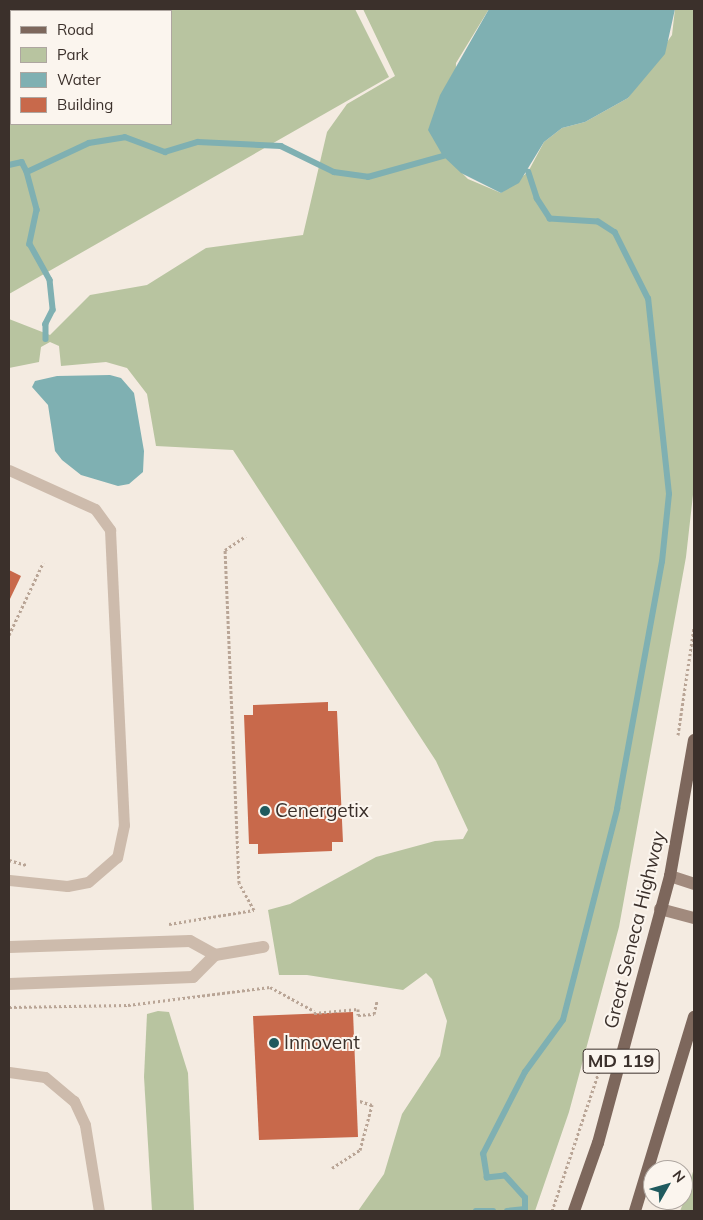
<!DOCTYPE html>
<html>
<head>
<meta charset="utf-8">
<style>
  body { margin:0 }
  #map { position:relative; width:703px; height:1220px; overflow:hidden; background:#f4ebe1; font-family:Mulish,sans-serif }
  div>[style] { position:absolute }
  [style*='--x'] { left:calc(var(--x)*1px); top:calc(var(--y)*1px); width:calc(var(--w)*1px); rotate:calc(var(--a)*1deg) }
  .green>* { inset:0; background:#b8c4a0 }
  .water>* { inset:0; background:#7fb0b2 }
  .stream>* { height:5.5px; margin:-2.75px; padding:0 2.75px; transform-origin:2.75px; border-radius:2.75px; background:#7fb0b2 }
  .building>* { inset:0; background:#c8694b }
  .path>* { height:3px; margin-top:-1.5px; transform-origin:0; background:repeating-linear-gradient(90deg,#b9a596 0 2.5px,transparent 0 5px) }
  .lane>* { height:11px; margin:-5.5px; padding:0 5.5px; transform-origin:5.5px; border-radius:5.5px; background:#cdbbac }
  .street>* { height:12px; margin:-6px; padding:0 6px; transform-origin:6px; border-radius:6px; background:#cdbbac }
  .secondary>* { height:12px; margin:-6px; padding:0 6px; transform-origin:6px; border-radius:6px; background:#a18a7d }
  .primary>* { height:12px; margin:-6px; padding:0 6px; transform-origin:6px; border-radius:6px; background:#7d675c }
  .dots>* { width:14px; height:14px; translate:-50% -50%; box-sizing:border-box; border:2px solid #fbf5ee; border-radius:50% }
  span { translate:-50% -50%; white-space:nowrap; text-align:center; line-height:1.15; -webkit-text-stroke:4px #fbf5ee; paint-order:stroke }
  .shield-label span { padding:1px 4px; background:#fbf5ee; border:1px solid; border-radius:4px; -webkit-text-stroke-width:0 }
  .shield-label { font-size:18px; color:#3b302b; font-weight:700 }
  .poi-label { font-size:19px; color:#3b302b }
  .left { translate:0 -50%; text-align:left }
  .street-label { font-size:19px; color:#3b302b }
  .frame { position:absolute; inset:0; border:10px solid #3b302b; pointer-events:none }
  .legend { position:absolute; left:10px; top:10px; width:162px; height:115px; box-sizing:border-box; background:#fbf5ee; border:1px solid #aea6a0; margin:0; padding:6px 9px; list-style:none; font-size:15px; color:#3b302b }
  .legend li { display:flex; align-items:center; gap:10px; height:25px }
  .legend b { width:25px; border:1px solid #aea6a0 }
  .north { position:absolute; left:643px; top:1160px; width:50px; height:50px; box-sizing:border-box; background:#fbf5ee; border:1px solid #aea6a0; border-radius:50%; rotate:52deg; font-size:14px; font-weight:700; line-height:20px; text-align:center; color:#3b302b }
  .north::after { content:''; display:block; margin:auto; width:18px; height:22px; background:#1f5a5e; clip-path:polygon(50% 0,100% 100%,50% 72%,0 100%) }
</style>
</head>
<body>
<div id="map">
  <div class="green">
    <i style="clip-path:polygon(evenodd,9px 9px,355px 9px,389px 77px,9px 294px,9px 9px,11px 11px,171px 11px,171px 124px,11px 124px,11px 11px)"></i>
    <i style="clip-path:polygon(363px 9px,489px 9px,456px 63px,454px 165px,468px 179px,501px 193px,528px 172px,544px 142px,562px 128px,585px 122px,628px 98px,672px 35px,675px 9px,694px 9px,694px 486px,686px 557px,619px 927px,569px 1112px,535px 1211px,358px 1211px,384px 1174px,402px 1114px,440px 1056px,447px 1021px,432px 979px,426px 973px,403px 990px,307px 975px,279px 975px,268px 910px,290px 904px,376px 857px,435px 841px,463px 839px,468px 830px,436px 761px,233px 450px,156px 446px,147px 394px,127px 368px,106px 362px,61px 366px,59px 346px,50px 342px,41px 347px,39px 362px,9px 368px,9px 319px,50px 335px,90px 295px,147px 285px,206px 248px,303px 235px,327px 132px,347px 104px,395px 76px)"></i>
    <i style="clip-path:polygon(158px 1011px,169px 1012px,188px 1073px,194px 1211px,152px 1211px,144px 1077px,147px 1014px)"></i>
    <i style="clip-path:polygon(694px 1168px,694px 1211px,680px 1211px,686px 1196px)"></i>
  </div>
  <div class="water">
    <i style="clip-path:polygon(489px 9px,675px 9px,665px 54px,628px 98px,585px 122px,562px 128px,544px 142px,519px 183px,501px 193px,461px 173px,443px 156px,428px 130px,440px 95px)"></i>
    <i style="clip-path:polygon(110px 375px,121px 378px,134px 393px,144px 451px,143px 472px,129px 484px,118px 486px,81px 475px,62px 460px,55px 451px,48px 405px,32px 387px,35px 381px,57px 376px)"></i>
  </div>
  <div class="stream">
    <i style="--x:9;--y:165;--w:13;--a:-13"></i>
    <i style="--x:22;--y:162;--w:11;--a:63"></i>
    <i style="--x:27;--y:172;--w:68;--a:-25.1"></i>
    <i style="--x:89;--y:143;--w:36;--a:-9"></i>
    <i style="--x:125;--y:137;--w:43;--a:20.6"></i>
    <i style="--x:165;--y:152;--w:34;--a:-17"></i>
    <i style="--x:198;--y:142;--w:83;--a:2.8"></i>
    <i style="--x:281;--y:146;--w:59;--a:26.1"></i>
    <i style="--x:334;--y:172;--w:34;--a:8"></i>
    <i style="--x:368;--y:177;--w:78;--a:-15.6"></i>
    <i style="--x:27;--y:172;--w:39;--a:75"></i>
    <i style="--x:37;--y:210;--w:35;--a:102"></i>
    <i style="--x:30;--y:244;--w:41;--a:60.9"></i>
    <i style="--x:50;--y:280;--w:30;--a:84"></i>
    <i style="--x:53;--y:310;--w:16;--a:117"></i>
    <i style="--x:46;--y:324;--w:15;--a:90"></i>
    <i style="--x:476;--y:1211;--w:17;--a:0"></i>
    <i style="--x:507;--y:1211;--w:18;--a:-6"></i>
    <i style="--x:525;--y:1209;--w:11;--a:-90"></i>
    <i style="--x:525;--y:1198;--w:30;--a:-132"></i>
    <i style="--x:505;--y:1176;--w:18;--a:174"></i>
    <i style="--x:487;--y:1178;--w:24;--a:-99"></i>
    <i style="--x:483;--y:1154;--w:92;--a:-62.9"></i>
    <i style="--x:525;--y:1072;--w:64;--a:-53.8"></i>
    <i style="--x:563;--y:1020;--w:218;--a:-75.6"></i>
    <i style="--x:617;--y:809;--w:251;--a:-79.7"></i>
    <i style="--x:662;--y:562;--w:68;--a:-84.1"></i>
    <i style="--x:669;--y:494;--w:196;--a:-96.1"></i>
    <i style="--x:648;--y:299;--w:74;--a:-116.6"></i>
    <i style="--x:615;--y:233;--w:20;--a:-147"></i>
    <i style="--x:598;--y:222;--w:48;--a:-176.4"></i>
    <i style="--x:550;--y:219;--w:24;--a:-123"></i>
    <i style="--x:537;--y:199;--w:28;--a:-108"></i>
  </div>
  <div class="building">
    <i style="clip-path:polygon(9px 570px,21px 576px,9px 601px)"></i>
    <i style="clip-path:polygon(328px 702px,328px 711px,337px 711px,343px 842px,332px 842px,332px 851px,258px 854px,258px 844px,249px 844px,244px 715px,253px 715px,253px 705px)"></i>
    <i style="clip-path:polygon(353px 1012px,358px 1137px,259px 1140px,253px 1016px)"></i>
  </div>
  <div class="path">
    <i style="--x:9;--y:635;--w:80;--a:-64.7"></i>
    <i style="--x:678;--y:735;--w:109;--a:-81.6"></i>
    <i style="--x:9;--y:860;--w:19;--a:16"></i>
    <i style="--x:647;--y:892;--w:34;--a:-76"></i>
    <i style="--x:169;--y:924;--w:86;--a:-9.4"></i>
    <i style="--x:254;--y:910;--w:31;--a:-119"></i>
    <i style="--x:239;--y:883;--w:333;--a:-92.4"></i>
    <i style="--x:225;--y:550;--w:25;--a:-34"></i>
    <i style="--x:9;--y:1007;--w:119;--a:-1"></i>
    <i style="--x:128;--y:1005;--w:143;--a:-7.2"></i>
    <i style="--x:270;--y:987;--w:50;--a:28.6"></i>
    <i style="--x:314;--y:1013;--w:44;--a:-5.2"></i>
    <i style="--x:358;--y:1009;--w:6;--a:90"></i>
    <i style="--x:358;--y:1015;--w:16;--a:-4"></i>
    <i style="--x:374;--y:1014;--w:13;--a:-77"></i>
    <i style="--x:332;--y:1168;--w:33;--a:-33"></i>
    <i style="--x:360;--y:1150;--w:47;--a:-75.1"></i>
    <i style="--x:372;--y:1105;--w:13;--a:-162"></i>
    <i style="--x:552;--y:1211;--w:157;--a:-71.4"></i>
  </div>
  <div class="lane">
    <i style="--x:9;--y:470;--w:94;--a:24.4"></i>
    <i style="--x:95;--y:509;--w:26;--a:54"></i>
    <i style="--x:110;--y:530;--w:295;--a:87.3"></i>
    <i style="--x:124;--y:825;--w:33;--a:102"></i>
    <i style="--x:117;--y:857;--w:38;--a:139"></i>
    <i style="--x:88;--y:882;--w:21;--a:169"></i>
    <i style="--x:67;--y:886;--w:58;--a:-174.1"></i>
    <i style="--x:9;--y:1072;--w:36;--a:8"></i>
    <i style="--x:45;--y:1077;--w:38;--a:40"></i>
    <i style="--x:74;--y:1101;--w:26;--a:65"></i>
    <i style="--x:85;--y:1125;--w:87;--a:80.8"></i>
  </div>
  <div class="street">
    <i style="--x:9;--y:947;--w:181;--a:-1.9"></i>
    <i style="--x:190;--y:941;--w:29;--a:29"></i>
    <i style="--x:9;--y:984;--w:184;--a:-2.2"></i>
    <i style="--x:193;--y:977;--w:31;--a:-45"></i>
    <i style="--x:215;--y:955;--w:49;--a:-9.5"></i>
  </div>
  <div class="secondary">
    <i style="--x:670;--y:876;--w:25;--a:18"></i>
    <i style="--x:660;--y:909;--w:35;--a:15"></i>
  </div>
  <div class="primary">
    <i style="--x:574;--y:1211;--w:72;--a:-70.6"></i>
    <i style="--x:598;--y:1143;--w:277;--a:-74.9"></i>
    <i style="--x:670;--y:876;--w:138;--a:-80"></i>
    <i style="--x:635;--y:1211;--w:203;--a:-73.1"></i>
  </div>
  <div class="dots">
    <i style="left:265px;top:811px;background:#1f5a5e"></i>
    <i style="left:274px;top:1043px;background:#1f5a5e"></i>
  </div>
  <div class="shield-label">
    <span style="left:621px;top:1061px">MD 119</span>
  </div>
  <div class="poi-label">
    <span class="left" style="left:275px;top:811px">Cenergetix</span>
    <span class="left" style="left:284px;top:1043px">Innovent</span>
  </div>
  <div class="street-label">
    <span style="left:635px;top:930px;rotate:-76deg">Great Seneca Highway</span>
  </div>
  <div class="frame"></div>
  <ul class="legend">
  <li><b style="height:6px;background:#7d675c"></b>Road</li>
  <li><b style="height:14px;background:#b8c4a0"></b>Park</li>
  <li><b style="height:14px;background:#7fb0b2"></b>Water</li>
  <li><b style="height:14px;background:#c8694b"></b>Building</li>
  </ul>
  <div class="north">N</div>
</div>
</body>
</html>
